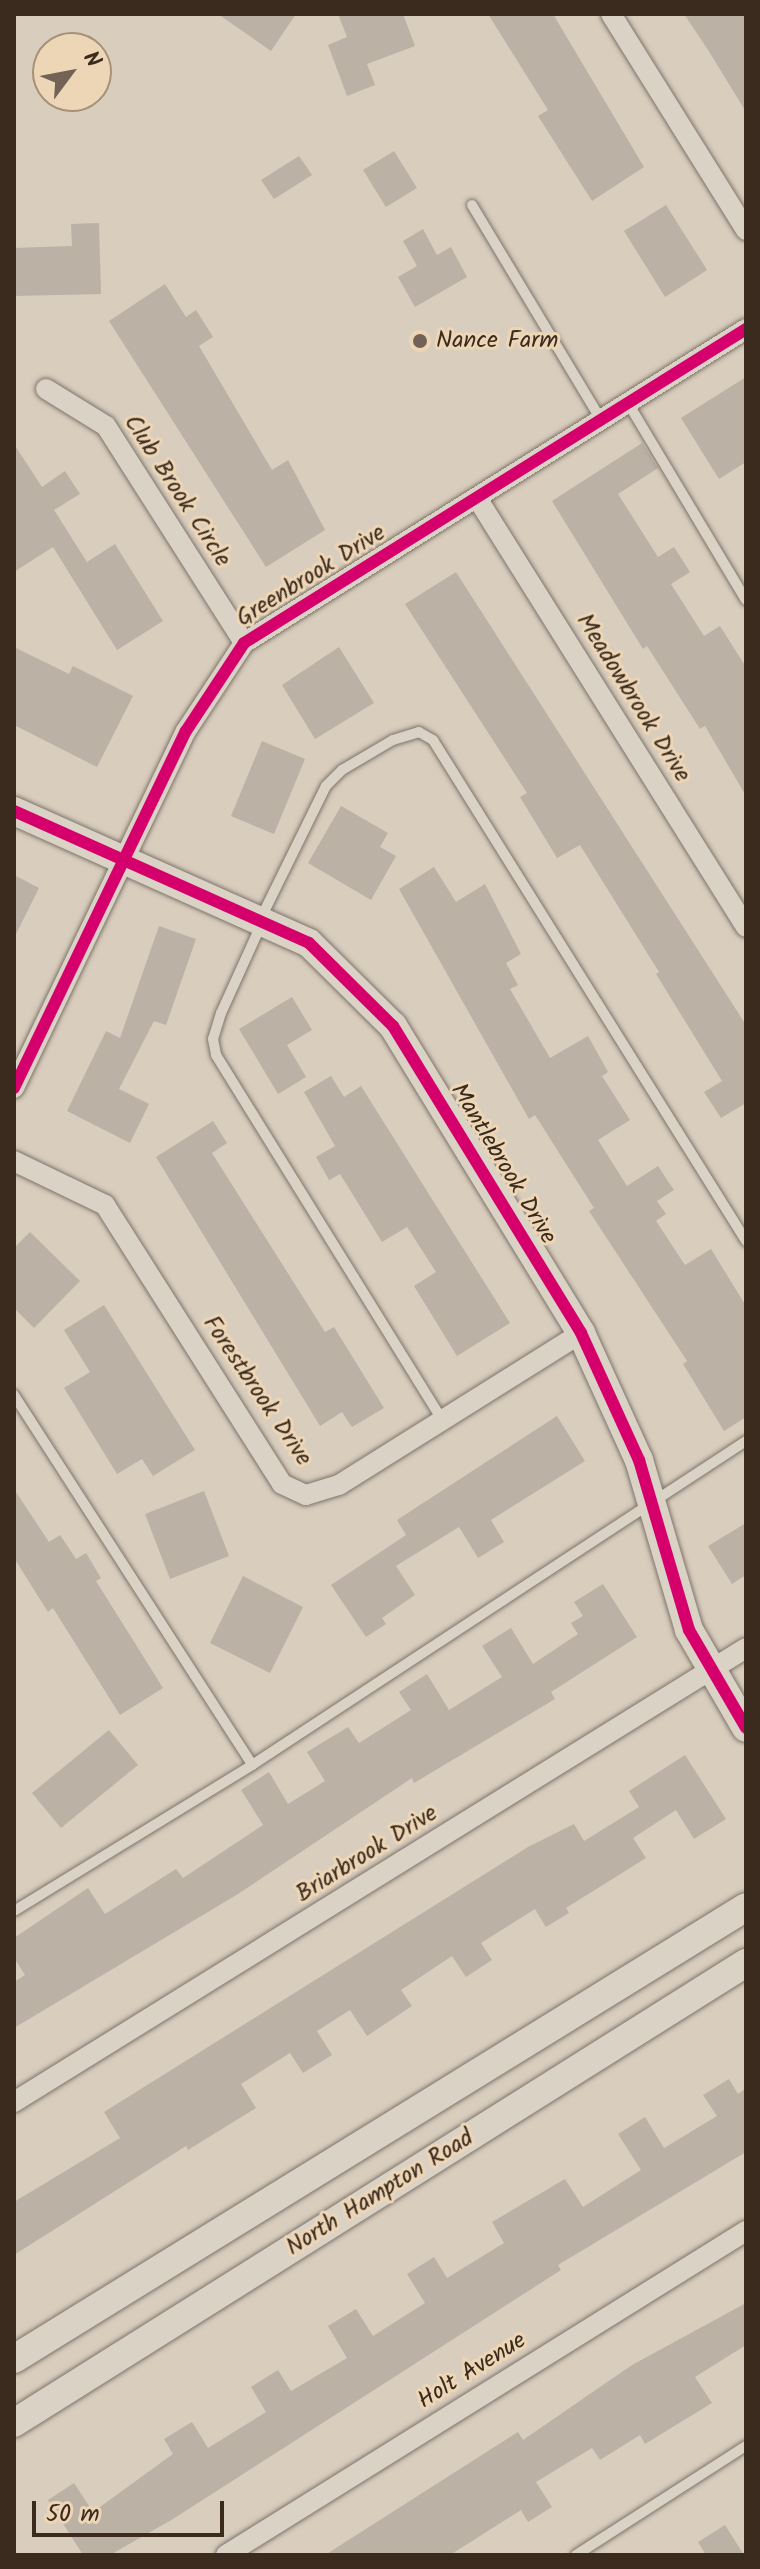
<!DOCTYPE html>
<html>
<head>
<meta charset="utf-8">
<style>
  body { margin:0 }
  #map { position:relative; width:760px; height:2569px; overflow:hidden; background:#d9cdbd; font-family:Kalam,sans-serif }
  div>[style] { position:absolute }
  [style*='--x'] { left:calc(var(--x)*1px); top:calc(var(--y)*1px); width:calc(var(--w)*1px); rotate:calc(var(--a)*1deg) }
  .building>* { inset:0; background:#bbb2a5 }
  .roads { filter:drop-shadow(0 0 2px #7d746a) drop-shadow(0 0 2px #7d746a) }
  .lane>* { height:10px; margin:-5px; padding:0 5px; transform-origin:5px; border-radius:5px; background:#dbd2c6 }
  .street>* { height:20px; margin:-10px; padding:0 10px; transform-origin:10px; border-radius:10px; background:#dbd2c6 }
  .secondary>* { height:28px; margin:-14px; padding:0 14px; transform-origin:14px; border-radius:14px; background:#dbd2c6 }
  .cycleway>* { height:12px; margin:-6px; padding:0 6px; transform-origin:6px; border-radius:6px; background:#d6006c }
  .dots>* { width:22px; height:22px; translate:-50% -50%; box-sizing:border-box; border:4px solid #edd6b6; border-radius:50% }
  span { translate:-50% -50%; white-space:nowrap; text-align:center; line-height:1.15; -webkit-text-stroke:6px #edd6b6; paint-order:stroke }
  .poi-label { font-size:24px; color:#3b2a1e }
  .left { translate:0 -50%; text-align:left }
  .street-label { font-size:24px; color:#3b2a1e }
  .frame { position:absolute; inset:0; border:16px solid #3b2a1e; pointer-events:none }
  .north { position:absolute; left:32px; top:32px; width:80px; height:80px; box-sizing:border-box; background:#edd6b6; border:2px solid #a69179; border-radius:50%; rotate:58deg; font-size:22px; font-weight:700; line-height:32px; text-align:center; color:#3b2a1e }
  .north::after { content:''; display:block; margin:auto; width:28px; height:36px; background:#726356; clip-path:polygon(50% 0,100% 100%,50% 72%,0 100%) }
  .scale { position:absolute; left:32px; top:2501px; width:192px; height:36px; box-sizing:border-box; border:4px solid #3b2a1e; border-top:0; padding-left:10px; font-size:24px; line-height:28px; white-space:nowrap; color:#3b2a1e; -webkit-text-stroke:6px #edd6b6; paint-order:stroke }
</style>
</head>
<body>
<div id="map">
  <div class="building">
    <i style="clip-path:polygon(218px 14px,296px 14px,271px 51px)"></i>
    <i style="clip-path:polygon(338px 14px,403px 14px,415px 46px,367px 64px,375px 85px,347px 96px,328px 45px,347px 37px)"></i>
    <i style="clip-path:polygon(488px 14px,553px 14px,644px 167px,592px 201px,538px 116px,548px 110px)"></i>
    <i style="clip-path:polygon(684px 14px,746px 14px,746px 112px,710px 53px)"></i>
    <i style="clip-path:polygon(394px 151px,417px 188px,386px 207px,363px 170px)"></i>
    <i style="clip-path:polygon(299px 156px,312px 175px,274px 199px,261px 180px)"></i>
    <i style="clip-path:polygon(666px 205px,707px 270px,665px 297px,624px 231px)"></i>
    <i style="clip-path:polygon(99px 223px,101px 294px,14px 296px,14px 248px,72px 246px,71px 224px)"></i>
    <i style="clip-path:polygon(423px 229px,437px 255px,451px 247px,467px 277px,415px 307px,398px 277px,417px 266px,403px 241px)"></i>
    <i style="clip-path:polygon(165px 284px,186px 317px,196px 310px,213px 337px,199px 346px,272px 470px,288px 460px,325px 530px,266px 567px,109px 321px)"></i>
    <i style="clip-path:polygon(746px 377px,746px 462px,719px 479px,681px 418px)"></i>
    <i style="clip-path:polygon(642px 443px,658px 468px,618px 494px,658px 557px,674px 547px,690px 572px,671px 584px,704px 636px,720px 626px,746px 667px,746px 796px,705px 726px,700px 729px,647px 646px,643px 649px,552px 501px)"></i>
    <i style="clip-path:polygon(14px 444px,42px 487px,65px 471px,80px 494px,54px 510px,87px 562px,115px 544px,163px 621px,117px 650px,53px 547px,14px 572px)"></i>
    <i style="clip-path:polygon(456px 572px,746px 1025px,746px 1103px,721px 1118px,704px 1092px,722px 1081px,656px 974px,659px 972px,580px 845px,557px 858px,520px 797px,527px 793px,405px 604px)"></i>
    <i style="clip-path:polygon(14px 647px,69px 674px,73px 666px,133px 696px,97px 767px,14px 725px)"></i>
    <i style="clip-path:polygon(339px 647px,374px 703px,315px 739px,282px 685px)"></i>
    <i style="clip-path:polygon(262px 741px,305px 759px,274px 834px,231px 816px)"></i>
    <i style="clip-path:polygon(341px 806px,388px 833px,380px 847px,396px 856px,371px 900px,308px 863px)"></i>
    <i style="clip-path:polygon(434px 867px,456px 902px,485px 884px,521px 954px,506px 963px,518px 985px,510px 989px,550px 1058px,588px 1036px,608px 1072px,602px 1076px,630px 1120px,598px 1140px,627px 1186px,658px 1166px,674px 1190px,657px 1201px,666px 1214px,656px 1221px,685px 1265px,711px 1249px,746px 1306px,746px 1417px,724px 1431px,683px 1364px,687px 1361px,589px 1211px,594px 1208px,535px 1115px,529px 1119px,399px 889px)"></i>
    <i style="clip-path:polygon(14px 875px,39px 888px,14px 938px)"></i>
    <i style="clip-path:polygon(159px 926px,196px 939px,166px 1025px,154px 1021px,119px 1089px,149px 1104px,130px 1143px,67px 1111px,106px 1031px,120px 1038px)"></i>
    <i style="clip-path:polygon(292px 997px,312px 1030px,287px 1045px,306px 1077px,278px 1094px,239px 1029px)"></i>
    <i style="clip-path:polygon(331px 1076px,344px 1097px,361px 1086px,510px 1323px,457px 1356px,414px 1286px,436px 1272px,407px 1227px,382px 1242px,340px 1174px,329px 1180px,316px 1157px,335px 1146px,304px 1092px)"></i>
    <i style="clip-path:polygon(213px 1121px,227px 1143px,212px 1153px,325px 1332px,334px 1327px,384px 1408px,352px 1427px,342px 1412px,320px 1426px,156px 1157px)"></i>
    <i style="clip-path:polygon(30px 1232px,80px 1281px,34px 1328px,14px 1308px,14px 1248px)"></i>
    <i style="clip-path:polygon(104px 1305px,195px 1450px,153px 1476px,142px 1459px,117px 1474px,64px 1388px,90px 1372px,64px 1330px)"></i>
    <i style="clip-path:polygon(557px 1416px,585px 1461px,491px 1520px,504px 1542px,478px 1558px,459px 1527px,396px 1566px,415px 1595px,382px 1618px,386px 1624px,366px 1637px,331px 1585px,406px 1535px,397px 1520px)"></i>
    <i style="clip-path:polygon(14px 1489px,49px 1542px,60px 1535px,76px 1559px,86px 1553px,101px 1578px,96px 1581px,163px 1688px,120px 1715px,53px 1608px,48px 1612px,14px 1558px)"></i>
    <i style="clip-path:polygon(204px 1491px,229px 1556px,170px 1579px,145px 1514px)"></i>
    <i style="clip-path:polygon(746px 1523px,746px 1575px,732px 1584px,708px 1546px)"></i>
    <i style="clip-path:polygon(243px 1576px,303px 1607px,270px 1673px,210px 1643px)"></i>
    <i style="clip-path:polygon(603px 1584px,637px 1637px,551px 1692px,555px 1699px,414px 1783px,412px 1778px,238px 1894px,14px 2028px,14px 1982px,25px 1975px,14px 1958px,14px 1938px,88px 1888px,105px 1914px,176px 1869px,183px 1878px,263px 1825px,241px 1790px,269px 1772px,288px 1804px,325px 1781px,307px 1752px,348px 1727px,359px 1743px,411px 1710px,399px 1692px,427px 1674px,449px 1710px,502px 1677px,482px 1646px,511px 1628px,533px 1664px,578px 1634px,571px 1623px,583px 1616px,574px 1602px)"></i>
    <i style="clip-path:polygon(109px 1730px,138px 1765px,61px 1828px,32px 1793px)"></i>
    <i style="clip-path:polygon(685px 1755px,726px 1819px,694px 1839px,676px 1810px,633px 1838px,646px 1858px,566px 1908px,569px 1913px,546px 1927px,535px 1909px,481px 1943px,492px 1960px,466px 1977px,452px 1956px,401px 1990px,412px 2006px,367px 2036px,350px 2010px,317px 2031px,332px 2055px,303px 2073px,290px 2053px,241px 2084px,256px 2108px,188px 2150px,186px 2146px,14px 2255px,14px 2202px,120px 2138px,104px 2112px,528px 1847px,574px 1824px,584px 1841px,639px 1807px,629px 1791px)"></i>
    <i style="clip-path:polygon(729px 2079px,738px 2094px,746px 2088px,746px 2152px,558px 2265px,561px 2270px,173px 2519px,110px 2555px,83px 2555px,48px 2500px,74px 2483px,93px 2512px,173px 2454px,164px 2439px,192px 2422px,208px 2448px,266px 2412px,251px 2387px,278px 2370px,291px 2391px,347px 2358px,328px 2326px,356px 2309px,373px 2336px,425px 2303px,407px 2274px,434px 2257px,447px 2278px,504px 2243px,492px 2222px,565px 2179px,583px 2207px,641px 2170px,618px 2134px,645px 2117px,664px 2148px,717px 2116px,703px 2095px)"></i>
    <i style="clip-path:polygon(746px 2303px,746px 2345px,695px 2377px,712px 2403px,645px 2444px,640px 2435px,600px 2460px,592px 2448px,536px 2482px,552px 2507px,528px 2522px,521px 2510px,450px 2555px,325px 2555px,518px 2432px,523px 2440px,632px 2365px)"></i>
    <i style="clip-path:polygon(725px 2525px,744px 2555px,706px 2555px,698px 2542px)"></i>
  </div>
  <div class="roads">
    <div class="lane">
      <i style="--x:472;--y:205;--w:251;--a:59"></i>
      <i style="--x:628;--y:403;--w:230;--a:59.1"></i>
      <i style="--x:260;--y:920;--w:149;--a:-63.8"></i>
      <i style="--x:326;--y:786;--w:23;--a:-45"></i>
      <i style="--x:342;--y:770;--w:59;--a:-30.5"></i>
      <i style="--x:393;--y:740;--w:27;--a:-17"></i>
      <i style="--x:419;--y:732;--w:16;--a:30"></i>
      <i style="--x:433;--y:740;--w:591;--a:58"></i>
      <i style="--x:261;--y:925;--w:97;--a:114.4"></i>
      <i style="--x:221;--y:1013;--w:27;--a:107"></i>
      <i style="--x:213;--y:1039;--w:16;--a:79"></i>
      <i style="--x:216;--y:1055;--w:429;--a:58.2"></i>
      <i style="--x:14;--y:1395;--w:440;--a:57.2"></i>
      <i style="--x:14;--y:1911;--w:279;--a:-31.5"></i>
      <i style="--x:252;--y:1765;--w:591;--a:-33.26"></i>
      <i style="--x:576;--y:2555;--w:202;--a:-32.7"></i>
    </div>
    <div class="street">
      <i style="--x:611;--y:14;--w:255;--a:58"></i>
      <i style="--x:46;--y:389;--w:70;--a:31.7"></i>
      <i style="--x:106;--y:426;--w:257;--a:57.5"></i>
      <i style="--x:477;--y:498;--w:506;--a:57.91"></i>
      <i style="--x:14;--y:1088;--w:396;--a:-64.3"></i>
      <i style="--x:186;--y:731;--w:105;--a:-56.6"></i>
      <i style="--x:244;--y:643;--w:592;--a:-32.03"></i>
      <i style="--x:14;--y:1161;--w:101;--a:25.8"></i>
      <i style="--x:105;--y:1205;--w:330;--a:57.6"></i>
      <i style="--x:282;--y:1484;--w:26;--a:25"></i>
      <i style="--x:306;--y:1495;--w:34;--a:-17"></i>
      <i style="--x:339;--y:1485;--w:286;--a:-32.1"></i>
      <i style="--x:14;--y:2102;--w:861;--a:-31.81"></i>
      <i style="--x:226;--y:2555;--w:613;--a:-31.93"></i>
    </div>
    <div class="secondary">
      <i style="--x:14;--y:811;--w:323;--a:24.1"></i>
      <i style="--x:309;--y:943;--w:118;--a:44.7"></i>
      <i style="--x:393;--y:1026;--w:360;--a:58.5"></i>
      <i style="--x:581;--y:1333;--w:140;--a:65.5"></i>
      <i style="--x:639;--y:1460;--w:177;--a:73.6"></i>
      <i style="--x:689;--y:1630;--w:113;--a:59.8"></i>
      <i style="--x:14;--y:2359;--w:860;--a:-31.69"></i>
      <i style="--x:14;--y:2423;--w:865;--a:-32.15"></i>
    </div>
  </div>
  <div class="cycleway">
    <i style="--x:14;--y:811;--w:323;--a:24.1"></i>
    <i style="--x:309;--y:943;--w:118;--a:44.7"></i>
    <i style="--x:393;--y:1026;--w:360;--a:58.5"></i>
    <i style="--x:581;--y:1333;--w:140;--a:65.5"></i>
    <i style="--x:639;--y:1460;--w:177;--a:73.6"></i>
    <i style="--x:689;--y:1630;--w:113;--a:59.8"></i>
    <i style="--x:14;--y:1088;--w:396;--a:-64.3"></i>
    <i style="--x:186;--y:731;--w:105;--a:-56.6"></i>
    <i style="--x:244;--y:643;--w:592;--a:-32.03"></i>
  </div>
  <div class="dots">
    <i style="left:420px;top:341px;background:#726356"></i>
  </div>
  <div class="poi-label">
    <span class="left" style="left:436px;top:341px">Nance Farm</span>
  </div>
  <div class="street-label">
    <span style="left:177px;top:491px;rotate:57deg">Club Brook Circle</span>
    <span style="left:311px;top:576px;rotate:-32deg">Greenbrook Drive</span>
    <span style="left:633px;top:698px;rotate:58deg">Meadowbrook Drive</span>
    <span style="left:503px;top:1164px;rotate:59deg">Mantlebrook Drive</span>
    <span style="left:257px;top:1391px;rotate:56deg">Forestbrook Drive</span>
    <span style="left:367px;top:1854px;rotate:-32deg">Briarbrook Drive</span>
    <span style="left:380px;top:2193px;rotate:-32deg">North Hampton Road</span>
    <span style="left:472px;top:2371px;rotate:-32deg">Holt Avenue</span>
  </div>
  <div class="frame"></div>
  <div class="north">N</div>
  <div class="scale">50 m</div>
</div>
</body>
</html>
